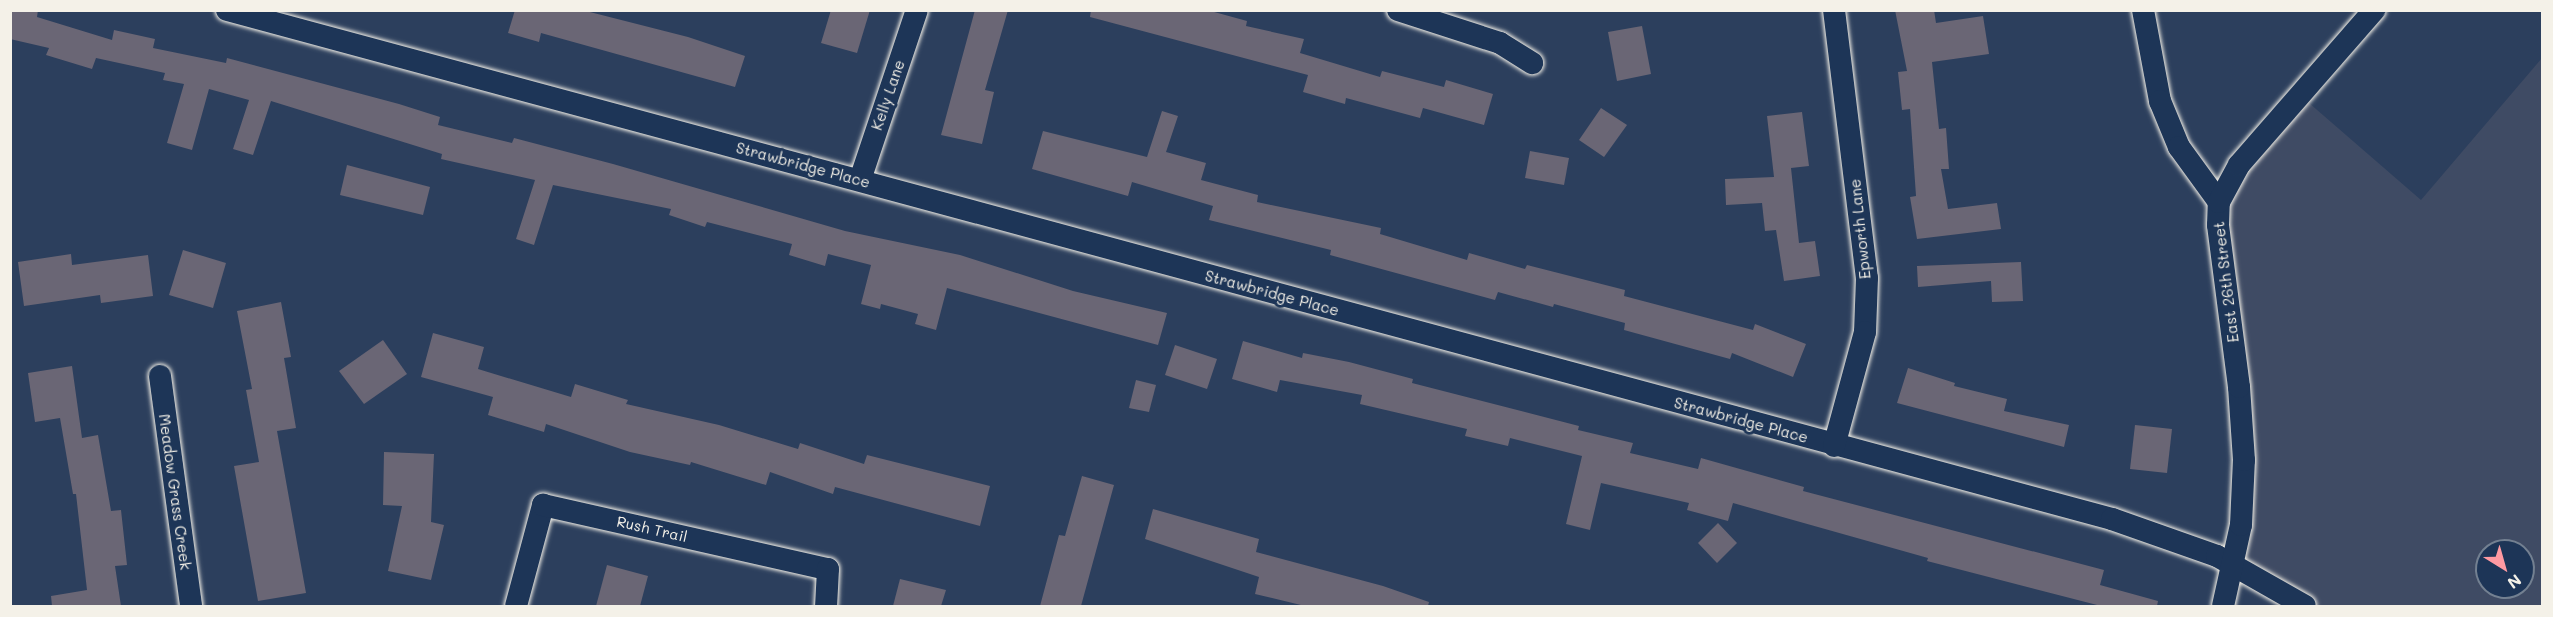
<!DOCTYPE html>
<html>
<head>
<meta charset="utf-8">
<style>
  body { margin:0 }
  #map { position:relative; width:2553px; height:617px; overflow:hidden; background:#2c3f5d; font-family:Mali,sans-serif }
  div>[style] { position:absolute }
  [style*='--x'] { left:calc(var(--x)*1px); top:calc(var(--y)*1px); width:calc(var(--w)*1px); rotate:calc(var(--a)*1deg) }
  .built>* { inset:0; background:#3f4b64 }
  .building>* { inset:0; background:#6a6675 }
  .roads { filter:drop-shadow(0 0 2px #f4f1e8) drop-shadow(0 0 2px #f4f1e8) }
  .minor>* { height:22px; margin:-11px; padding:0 11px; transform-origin:11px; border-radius:11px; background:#1d3557 }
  span { translate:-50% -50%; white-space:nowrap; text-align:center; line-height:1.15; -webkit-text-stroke:6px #1d3557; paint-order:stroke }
  .street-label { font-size:15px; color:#f4f1e8 }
  .frame { position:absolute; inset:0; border:12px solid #f4f1e8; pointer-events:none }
  .north { position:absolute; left:2475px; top:539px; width:60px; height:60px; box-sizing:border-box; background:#1d3557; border:2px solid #738091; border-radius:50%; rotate:143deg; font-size:16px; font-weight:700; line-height:24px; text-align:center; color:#f4f1e8 }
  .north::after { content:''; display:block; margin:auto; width:21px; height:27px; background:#ff9aa2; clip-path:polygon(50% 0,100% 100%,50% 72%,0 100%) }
</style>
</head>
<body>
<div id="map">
  <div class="built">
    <i style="clip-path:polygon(evenodd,2542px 58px,2542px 606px,2305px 606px,2235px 566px,2241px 525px,2226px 183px,2301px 96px,2421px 200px,2542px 58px,2487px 551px,2523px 551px,2523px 587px,2487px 587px,2487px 551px)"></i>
  </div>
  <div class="building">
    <i style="clip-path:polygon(10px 10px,38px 10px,37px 17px,112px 40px,114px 30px,155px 39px,153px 48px,226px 63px,227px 58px,399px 104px,440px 117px,438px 125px,512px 143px,514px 138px,613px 164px,845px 231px,960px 255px,1073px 291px,1167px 313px,1158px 345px,947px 288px,936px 330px,915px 324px,918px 314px,881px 304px,880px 309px,861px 304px,871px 265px,828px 254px,825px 266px,789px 255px,792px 244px,707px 222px,705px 227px,669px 215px,671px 209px,553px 185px,534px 245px,516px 239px,535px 180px,441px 159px,442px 154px,271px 101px,253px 155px,233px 149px,249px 100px,209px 89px,192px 150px,167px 143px,184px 84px,163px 80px,165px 73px,96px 58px,92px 69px,46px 55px,49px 48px,10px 39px)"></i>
    <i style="clip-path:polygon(515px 10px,582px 10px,688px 37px,745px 56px,735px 87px,541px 33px,539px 42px,508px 33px)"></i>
    <i style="clip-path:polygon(831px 10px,870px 10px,857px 53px,821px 43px)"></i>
    <i style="clip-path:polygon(975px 10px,1008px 10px,985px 90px,994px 92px,982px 144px,941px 135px)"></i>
    <i style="clip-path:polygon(1091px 10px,1207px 10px,1247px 21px,1246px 26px,1304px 39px,1300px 53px,1380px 77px,1382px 71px,1444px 87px,1446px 80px,1493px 94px,1484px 125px,1423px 108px,1420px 118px,1346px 98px,1345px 104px,1303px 92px,1308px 75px,1090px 17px)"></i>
    <i style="clip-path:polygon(1895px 10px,1934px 10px,1936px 23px,1983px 16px,1989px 54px,1932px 62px,1939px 129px,1946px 128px,1949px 169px,1941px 169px,1948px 209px,1997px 203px,2001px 229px,1917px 239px,1910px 197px,1916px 196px,1910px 109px,1902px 110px,1898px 72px,1907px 71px)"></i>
    <i style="clip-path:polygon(1642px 26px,1651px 74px,1617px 81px,1608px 32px)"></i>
    <i style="clip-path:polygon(1601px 108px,1627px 125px,1604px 157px,1579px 140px)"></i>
    <i style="clip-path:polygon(1162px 111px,1178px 116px,1166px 152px,1206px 163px,1201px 180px,1258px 195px,1257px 202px,1381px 228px,1380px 234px,1467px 260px,1469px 253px,1525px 269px,1527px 265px,1625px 290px,1624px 296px,1753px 330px,1755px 324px,1806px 344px,1793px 377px,1732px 353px,1730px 359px,1624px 330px,1625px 323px,1554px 304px,1553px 307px,1498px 292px,1495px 300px,1330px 255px,1331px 250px,1209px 220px,1213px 206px,1132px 182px,1128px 196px,1032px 169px,1043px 131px,1147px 157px)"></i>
    <i style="clip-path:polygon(1802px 112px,1809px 166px,1791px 168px,1799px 243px,1815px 241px,1820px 276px,1784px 281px,1776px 230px,1765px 231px,1762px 203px,1726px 205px,1725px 179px,1774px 177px,1767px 116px)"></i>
    <i style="clip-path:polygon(1530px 151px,1569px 158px,1564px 185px,1525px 178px)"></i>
    <i style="clip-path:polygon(347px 165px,430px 187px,423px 215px,340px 195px)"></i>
    <i style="clip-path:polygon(183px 250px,226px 263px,213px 308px,169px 295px)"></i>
    <i style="clip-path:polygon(71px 254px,72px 265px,148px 255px,153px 296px,101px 303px,100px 295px,24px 306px,18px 262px)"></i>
    <i style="clip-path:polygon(2021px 262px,2023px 301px,1992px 302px,1991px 281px,1918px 287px,1917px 266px)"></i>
    <i style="clip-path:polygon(281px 302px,291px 357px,284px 358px,296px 428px,277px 431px,306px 593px,258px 601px,234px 466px,259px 462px,246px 390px,252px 389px,237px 311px)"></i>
    <i style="clip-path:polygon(433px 333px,484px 347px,478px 369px,571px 397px,575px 384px,628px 400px,626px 404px,719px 425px,798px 449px,800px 443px,864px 464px,867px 455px,990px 486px,980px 526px,835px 487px,833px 494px,770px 472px,766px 485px,691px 462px,690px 465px,630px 452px,546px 424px,544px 432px,488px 415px,493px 397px,421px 377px)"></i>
    <i style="clip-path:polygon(383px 340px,407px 374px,364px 404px,339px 371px)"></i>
    <i style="clip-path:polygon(1243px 341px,1302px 358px,1303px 353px,1349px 362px,1413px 379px,1412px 383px,1579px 426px,1578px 430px,1633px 443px,1630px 453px,1698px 469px,1701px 458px,1804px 487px,1803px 491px,2104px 570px,2100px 585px,2158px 601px,2157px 606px,2101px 606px,1927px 561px,1928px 558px,1733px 503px,1728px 521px,1687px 510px,1689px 503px,1601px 483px,1590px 530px,1566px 524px,1582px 456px,1510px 438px,1508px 446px,1465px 436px,1467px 429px,1360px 404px,1362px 395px,1280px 380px,1277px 392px,1232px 379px)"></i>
    <i style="clip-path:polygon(1175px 345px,1217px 359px,1207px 389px,1165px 375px)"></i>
    <i style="clip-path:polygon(72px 366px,82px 438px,98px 435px,111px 511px,121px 510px,127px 565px,115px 566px,121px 606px,52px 606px,51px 596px,87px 590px,76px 494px,73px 494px,60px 418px,35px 422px,28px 373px)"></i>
    <i style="clip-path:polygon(1908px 368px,1955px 383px,1954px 386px,2007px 399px,2004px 411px,2069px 425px,2064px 447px,1897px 403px)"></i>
    <i style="clip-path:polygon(1136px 380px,1156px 385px,1149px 412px,1129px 408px)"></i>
    <i style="clip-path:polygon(2135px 425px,2172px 429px,2167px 473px,2130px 469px)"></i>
    <i style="clip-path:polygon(384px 452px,434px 454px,431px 522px,444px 525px,431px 580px,388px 571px,402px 506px,383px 505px)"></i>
    <i style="clip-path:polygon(1082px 476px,1114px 485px,1081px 606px,1040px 606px,1059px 535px,1065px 536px)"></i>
    <i style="clip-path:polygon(1153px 509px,1259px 539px,1256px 552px,1383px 586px,1429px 602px,1428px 606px,1305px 606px,1255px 594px,1259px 577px,1145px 539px)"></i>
    <i style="clip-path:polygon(1718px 523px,1737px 543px,1717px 563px,1698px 543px)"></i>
    <i style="clip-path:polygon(607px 565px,648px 576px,640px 606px,596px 606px)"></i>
    <i style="clip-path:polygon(900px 579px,946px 590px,941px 606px,893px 606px)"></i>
  </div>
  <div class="roads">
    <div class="minor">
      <i style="--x:227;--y:10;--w:1953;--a:15.11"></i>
      <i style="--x:2112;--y:519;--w:111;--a:19.4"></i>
      <i style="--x:2217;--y:556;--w:101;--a:29.6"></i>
      <i style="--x:1398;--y:10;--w:107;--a:17.9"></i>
      <i style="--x:1500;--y:43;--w:38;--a:32"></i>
      <i style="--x:1834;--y:10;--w:270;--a:83"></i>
      <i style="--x:1867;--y:278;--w:54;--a:92.1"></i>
      <i style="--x:1865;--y:332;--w:118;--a:105.2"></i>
      <i style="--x:2143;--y:10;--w:93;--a:79.4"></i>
      <i style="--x:2160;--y:101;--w:50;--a:67.6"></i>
      <i style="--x:2179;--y:147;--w:68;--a:54"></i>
      <i style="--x:860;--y:180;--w:179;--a:-71.5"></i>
      <i style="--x:160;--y:376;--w:232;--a:82.3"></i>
      <i style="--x:516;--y:606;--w:105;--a:-75"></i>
      <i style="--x:543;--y:505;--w:292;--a:12.7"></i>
      <i style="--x:828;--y:569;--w:37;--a:93"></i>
      <i style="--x:2223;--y:606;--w:83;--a:-77.5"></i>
      <i style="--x:2241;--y:525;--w:65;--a:-87.4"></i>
      <i style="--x:2244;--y:460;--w:73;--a:-93.9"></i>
      <i style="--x:2239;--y:387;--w:163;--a:-97.4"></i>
      <i style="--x:2218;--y:225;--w:23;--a:-88"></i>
      <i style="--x:2219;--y:202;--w:42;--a:-61.6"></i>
      <i style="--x:2239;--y:165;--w:206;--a:-48.9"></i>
    </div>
  </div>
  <div class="street-label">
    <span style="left:888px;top:95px;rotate:-71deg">Kelly Lane</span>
    <span style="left:803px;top:165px;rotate:15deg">Strawbridge Place</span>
    <span style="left:1860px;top:229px;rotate:-96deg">Epworth Lane</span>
    <span style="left:2226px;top:282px;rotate:-97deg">East 26th Street</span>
    <span style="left:1272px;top:293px;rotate:15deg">Strawbridge Place</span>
    <span style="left:1741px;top:420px;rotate:15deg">Strawbridge Place</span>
    <span style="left:175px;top:492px;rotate:82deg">Meadow Grass Creek</span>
    <span style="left:652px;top:529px;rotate:13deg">Rush Trail</span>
  </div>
  <div class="frame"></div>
  <div class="north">N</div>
</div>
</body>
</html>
